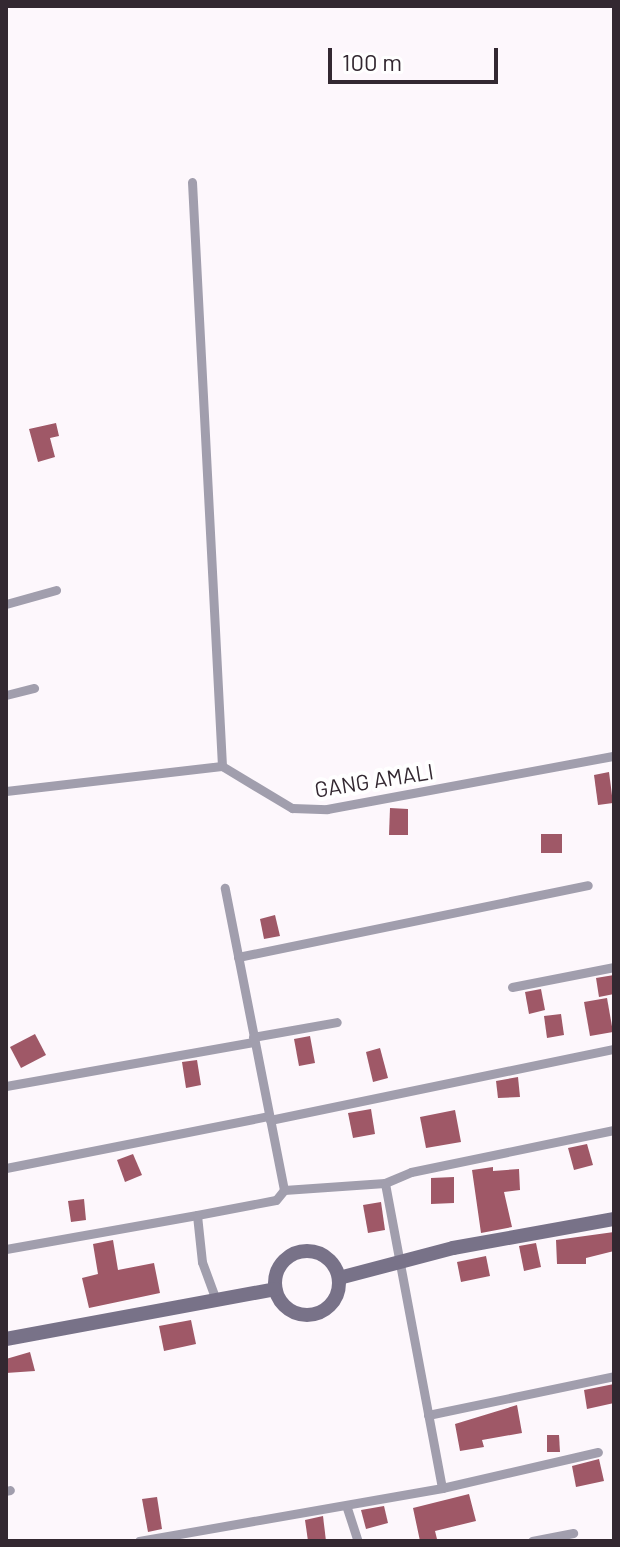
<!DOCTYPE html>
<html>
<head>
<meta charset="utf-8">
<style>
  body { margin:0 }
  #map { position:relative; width:620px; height:1547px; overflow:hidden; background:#fdf7fc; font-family:Barlow,sans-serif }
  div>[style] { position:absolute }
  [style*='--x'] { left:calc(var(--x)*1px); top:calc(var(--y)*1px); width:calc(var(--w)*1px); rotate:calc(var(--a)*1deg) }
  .building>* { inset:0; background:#9f5867 }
  .street>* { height:9px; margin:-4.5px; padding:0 4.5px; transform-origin:4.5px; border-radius:4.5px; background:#a19ead }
  .secondary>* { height:14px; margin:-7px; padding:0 7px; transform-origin:7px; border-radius:7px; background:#787288 }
  .secondary>.ring { margin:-7px; padding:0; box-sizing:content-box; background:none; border:14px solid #787288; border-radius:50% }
  span { translate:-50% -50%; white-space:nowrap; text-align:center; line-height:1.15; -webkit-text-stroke:8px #fff; paint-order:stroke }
  .street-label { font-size:22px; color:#332831 }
  .frame { position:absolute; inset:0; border:8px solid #332831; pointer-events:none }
  .scale { position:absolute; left:328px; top:48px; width:170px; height:36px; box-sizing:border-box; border:4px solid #332831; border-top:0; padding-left:10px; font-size:24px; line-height:28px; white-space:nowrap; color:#332831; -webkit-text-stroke:6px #fff; paint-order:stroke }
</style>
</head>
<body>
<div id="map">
  <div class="building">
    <i style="clip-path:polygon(56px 423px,59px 436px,50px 438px,55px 457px,38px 462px,29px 429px)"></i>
    <i style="clip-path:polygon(609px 772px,613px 803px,598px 805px,594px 775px)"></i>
    <i style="clip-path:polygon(390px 808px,408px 809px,408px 835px,389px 835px)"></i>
    <i style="clip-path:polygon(541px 834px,562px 834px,562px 853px,541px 853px)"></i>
    <i style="clip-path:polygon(275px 915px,280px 936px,264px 939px,260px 919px)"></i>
    <i style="clip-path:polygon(614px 975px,614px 994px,599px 997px,596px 978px)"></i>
    <i style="clip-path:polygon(541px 989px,545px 1010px,529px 1014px,525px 992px)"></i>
    <i style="clip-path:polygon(607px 998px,613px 1032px,590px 1036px,584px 1002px)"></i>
    <i style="clip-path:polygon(561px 1014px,564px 1035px,547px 1038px,544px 1016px)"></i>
    <i style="clip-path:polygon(35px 1034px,46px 1055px,21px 1068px,10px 1047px)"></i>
    <i style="clip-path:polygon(310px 1036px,315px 1063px,299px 1066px,294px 1039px)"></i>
    <i style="clip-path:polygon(380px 1048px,388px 1078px,373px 1082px,366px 1052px)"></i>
    <i style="clip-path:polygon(197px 1060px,201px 1085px,186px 1088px,182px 1062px)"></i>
    <i style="clip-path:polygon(518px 1077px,520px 1097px,498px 1098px,496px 1081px)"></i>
    <i style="clip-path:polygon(371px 1109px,375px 1134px,353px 1138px,348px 1113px)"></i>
    <i style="clip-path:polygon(455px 1110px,461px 1142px,426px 1148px,420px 1117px)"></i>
    <i style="clip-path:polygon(587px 1144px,593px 1165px,574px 1170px,568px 1148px)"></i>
    <i style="clip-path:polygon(133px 1154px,142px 1175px,125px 1182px,117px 1160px)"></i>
    <i style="clip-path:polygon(493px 1167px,493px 1171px,519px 1169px,520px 1190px,504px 1192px,512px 1227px,481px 1233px,472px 1170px)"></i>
    <i style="clip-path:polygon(454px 1177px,454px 1203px,431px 1204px,431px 1178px)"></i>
    <i style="clip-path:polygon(84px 1199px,86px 1220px,71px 1222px,68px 1201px)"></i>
    <i style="clip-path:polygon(381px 1202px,385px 1230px,368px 1233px,363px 1205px)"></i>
    <i style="clip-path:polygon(614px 1232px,614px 1251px,586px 1258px,586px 1264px,557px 1264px,556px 1240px)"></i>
    <i style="clip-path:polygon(113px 1240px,118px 1270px,154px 1263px,160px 1293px,89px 1308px,82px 1278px,98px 1274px,93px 1244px)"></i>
    <i style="clip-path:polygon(536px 1243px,541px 1267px,524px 1271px,519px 1246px)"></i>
    <i style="clip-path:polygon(486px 1256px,490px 1276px,461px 1282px,457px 1262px)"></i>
    <i style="clip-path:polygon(191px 1320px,196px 1344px,164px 1351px,159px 1326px)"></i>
    <i style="clip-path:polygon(30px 1352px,35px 1371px,6px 1373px,6px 1359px)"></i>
    <i style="clip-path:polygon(614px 1384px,614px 1403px,587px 1409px,584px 1390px)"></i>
    <i style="clip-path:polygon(517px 1405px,522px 1433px,482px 1440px,484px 1447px,460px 1451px,455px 1424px)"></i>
    <i style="clip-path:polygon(547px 1435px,559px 1435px,560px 1452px,547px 1452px)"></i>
    <i style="clip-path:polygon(599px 1459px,604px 1481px,576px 1487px,572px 1466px)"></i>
    <i style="clip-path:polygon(469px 1494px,476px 1521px,435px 1531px,437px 1539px,420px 1541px,413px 1508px)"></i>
    <i style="clip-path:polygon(157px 1497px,162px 1529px,148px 1532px,142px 1499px)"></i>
    <i style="clip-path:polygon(384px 1506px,388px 1523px,366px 1529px,361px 1510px)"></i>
    <i style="clip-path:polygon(323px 1516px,326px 1541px,308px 1541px,305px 1520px)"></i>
  </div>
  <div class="street">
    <i style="--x:192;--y:182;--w:585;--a:87.06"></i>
    <i style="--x:6;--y:604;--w:52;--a:-15.6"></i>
    <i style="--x:6;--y:695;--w:29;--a:-14"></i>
    <i style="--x:6;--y:791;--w:217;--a:-6.6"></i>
    <i style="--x:222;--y:766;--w:82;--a:31"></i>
    <i style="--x:292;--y:808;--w:35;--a:2"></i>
    <i style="--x:327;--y:809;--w:292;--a:-10.5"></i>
    <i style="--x:238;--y:957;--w:357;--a:-11.6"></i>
    <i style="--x:512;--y:987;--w:104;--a:-11.1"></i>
    <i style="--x:253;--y:1037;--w:85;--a:-10.1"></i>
    <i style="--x:6;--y:1086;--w:251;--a:-10.1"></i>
    <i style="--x:270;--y:1120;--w:351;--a:-11.7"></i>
    <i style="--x:6;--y:1168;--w:268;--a:-11.2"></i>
    <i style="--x:284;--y:1190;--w:101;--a:-4"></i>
    <i style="--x:6;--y:1249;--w:194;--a:-10.1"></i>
    <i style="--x:216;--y:1300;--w:40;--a:-110.2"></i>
    <i style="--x:202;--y:1262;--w:47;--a:-96.1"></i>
    <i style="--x:197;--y:1215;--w:80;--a:-10.8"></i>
    <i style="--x:276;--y:1200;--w:13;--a:-51"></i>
    <i style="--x:284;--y:1190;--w:308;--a:-101.1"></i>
    <i style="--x:428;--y:1415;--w:190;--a:-11.8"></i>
    <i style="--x:442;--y:1488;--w:160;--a:-13"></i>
    <i style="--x:6;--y:1491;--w:4;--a:-14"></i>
    <i style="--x:347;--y:1508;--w:35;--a:72"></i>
    <i style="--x:139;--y:1541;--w:308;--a:-9.9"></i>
    <i style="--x:442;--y:1488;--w:310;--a:-100.6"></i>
    <i style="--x:385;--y:1183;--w:28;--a:-23"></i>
    <i style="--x:411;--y:1172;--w:207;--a:-11.7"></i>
    <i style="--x:532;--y:1541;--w:42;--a:-11"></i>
  </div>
  <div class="secondary">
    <i class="ring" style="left:275px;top:1251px;width:50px;height:50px"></i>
    <i style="--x:339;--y:1278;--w:118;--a:-14.7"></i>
    <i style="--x:453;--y:1248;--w:164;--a:-10.2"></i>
    <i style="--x:6;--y:1339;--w:274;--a:-10.5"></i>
  </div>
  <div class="street-label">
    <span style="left:374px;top:780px;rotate:-9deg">GANG AMALI</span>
  </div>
  <div class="frame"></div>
  <div class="scale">100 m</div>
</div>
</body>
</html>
